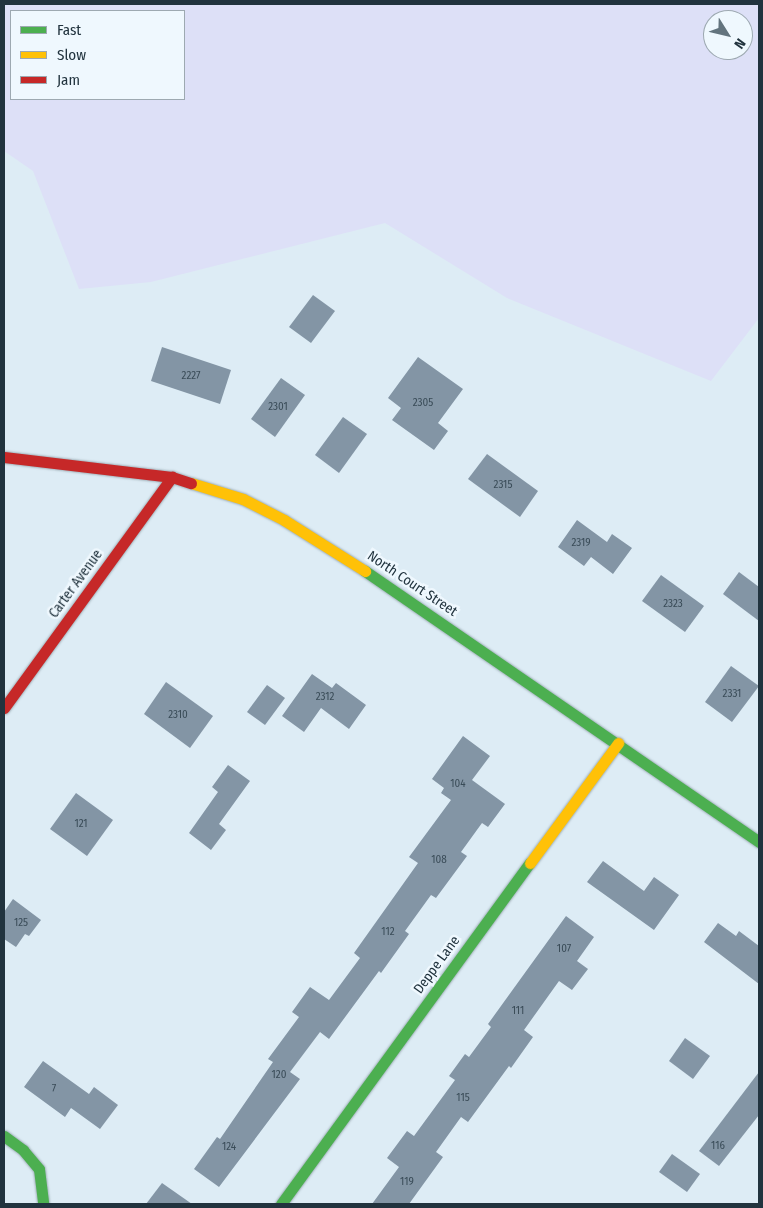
<!DOCTYPE html>
<html>
<head>
<meta charset="utf-8">
<style>
  body { margin:0 }
  #map { position:relative; width:763px; height:1208px; overflow:hidden; background:#ddecf5; font-family:"Fira Sans Condensed",sans-serif }
  div>[style] { position:absolute }
  [style*='--x'] { left:calc(var(--x)*1px); top:calc(var(--y)*1px); width:calc(var(--w)*1px); rotate:calc(var(--a)*1deg) }
  .green>* { inset:0; background:#dde0f7 }
  .building>* { inset:0; background:#8395a5 }
  .roads { filter:drop-shadow(0 0 1px #a0b0b8) drop-shadow(0 0 1px #a0b0b8) }
  .fast>* { height:11px; margin:-5.5px; padding:0 5.5px; transform-origin:5.5px; border-radius:5.5px; background:#4caf50 }
  .slow>* { height:11px; margin:-5.5px; padding:0 5.5px; transform-origin:5.5px; border-radius:5.5px; background:#ffc107 }
  .jam>* { height:11px; margin:-5.5px; padding:0 5.5px; transform-origin:5.5px; border-radius:5.5px; background:#c62828 }
  span { translate:-50% -50%; white-space:nowrap; text-align:center; line-height:1.15; -webkit-text-stroke:5px #eff8fe; paint-order:stroke }
  .number-label { font-size:11px; color:#3a4c58 }
  .number-label span { -webkit-text-stroke-width:0 }
  .street-label { font-size:14px; color:#21333e }
  .frame { position:absolute; inset:0; border:5px solid #21333e; pointer-events:none }
  .legend { position:absolute; left:10px; top:10px; width:175px; height:90px; box-sizing:border-box; background:#eff8fe; border:1px solid #9da9b1; margin:0; padding:6px 9px; list-style:none; font-size:15px; color:#21333e }
  .legend li { display:flex; align-items:center; gap:10px; height:25px }
  .legend b { width:25px; border:1px solid #9da9b1 }
  .north { position:absolute; left:703px; top:10px; width:50px; height:50px; box-sizing:border-box; background:#eff8fe; border:1px solid #9da9b1; border-radius:50%; rotate:126deg; font-size:14px; font-weight:700; line-height:20px; text-align:center; color:#21333e }
  .north::after { content:''; display:block; margin:auto; width:18px; height:22px; background:#63747e; clip-path:polygon(50% 0,100% 100%,50% 72%,0 100%) }
</style>
</head>
<body>
<div id="map">
  <div class="green">
    <i style="clip-path:polygon(evenodd,4px 4px,759px 4px,759px 318px,711px 381px,507px 298px,385px 223px,151px 282px,79px 289px,33px 171px,4px 151px,4px 4px,11px 11px,184px 11px,184px 99px,11px 99px,11px 11px,4px 4px,713px 20px,743px 20px,743px 50px,713px 50px,713px 20px)"></i>
  </div>
  <div class="building">
    <i style="clip-path:polygon(313px 295px,335px 311px,311px 343px,289px 327px)"></i>
    <i style="clip-path:polygon(162px 347px,231px 370px,220px 404px,151px 381px)"></i>
    <i style="clip-path:polygon(418px 357px,463px 389px,438px 423px,448px 431px,434px 450px,392px 420px,401px 408px,388px 398px)"></i>
    <i style="clip-path:polygon(281px 378px,305px 395px,275px 437px,251px 419px)"></i>
    <i style="clip-path:polygon(343px 417px,367px 434px,339px 473px,315px 455px)"></i>
    <i style="clip-path:polygon(487px 454px,538px 491px,520px 517px,468px 479px)"></i>
    <i style="clip-path:polygon(577px 520px,607px 542px,612px 534px,632px 548px,613px 574px,591px 557px,584px 566px,558px 547px)"></i>
    <i style="clip-path:polygon(739px 572px,759px 587px,759px 621px,723px 594px)"></i>
    <i style="clip-path:polygon(661px 575px,704px 606px,685px 632px,642px 601px)"></i>
    <i style="clip-path:polygon(731px 666px,759px 686px,732px 722px,705px 702px)"></i>
    <i style="clip-path:polygon(312px 674px,332px 688px,336px 683px,366px 705px,349px 729px,321px 708px,304px 732px,282px 716px)"></i>
    <i style="clip-path:polygon(166px 682px,213px 716px,190px 748px,144px 714px)"></i>
    <i style="clip-path:polygon(267px 685px,285px 698px,265px 725px,247px 712px)"></i>
    <i style="clip-path:polygon(463px 736px,490px 756px,472px 780px,505px 804px,488px 827px,482px 823px,461px 852px,467px 856px,436px 898px,431px 895px,405px 931px,409px 934px,381px 973px,379px 971px,329px 1039px,320px 1032px,290px 1072px,300px 1079px,219px 1187px,194px 1169px,217px 1137px,220px 1139px,273px 1062px,268px 1059px,299px 1017px,292px 1012px,310px 987px,329px 1000px,360px 958px,354px 953px,418px 863px,409px 857px,451px 800px,441px 793px,444px 788px,432px 779px)"></i>
    <i style="clip-path:polygon(228px 765px,250px 781px,219px 824px,226px 830px,211px 850px,189px 833px,218px 792px,212px 787px)"></i>
    <i style="clip-path:polygon(76px 793px,113px 820px,87px 856px,50px 829px)"></i>
    <i style="clip-path:polygon(603px 861px,644px 891px,654px 877px,679px 895px,654px 930px,587px 882px)"></i>
    <i style="clip-path:polygon(13px 899px,41px 920px,29px 936px,25px 934px,16px 947px,4px 939px,4px 912px)"></i>
    <i style="clip-path:polygon(566px 916px,594px 937px,577px 961px,588px 969px,572px 990px,559px 981px,524px 1030px,533px 1037px,511px 1068px,509px 1066px,468px 1122px,461px 1117px,436px 1152px,443px 1157px,409px 1204px,372px 1204px,399px 1167px,387px 1158px,407px 1131px,414px 1136px,455px 1080px,449px 1076px,465px 1054px,469px 1057px,491px 1027px,488px 1024px)"></i>
    <i style="clip-path:polygon(718px 923px,736px 936px,739px 931px,759px 946px,759px 984px,704px 942px)"></i>
    <i style="clip-path:polygon(685px 1038px,710px 1056px,693px 1079px,669px 1061px)"></i>
    <i style="clip-path:polygon(43px 1061px,89px 1094px,94px 1087px,118px 1105px,100px 1129px,71px 1108px,65px 1117px,24px 1087px)"></i>
    <i style="clip-path:polygon(759px 1072px,759px 1115px,719px 1166px,699px 1151px)"></i>
    <i style="clip-path:polygon(672px 1154px,700px 1174px,687px 1192px,659px 1172px)"></i>
    <i style="clip-path:polygon(162px 1183px,192px 1204px,146px 1204px)"></i>
  </div>
  <div class="roads">
    <div class="fast">
      <i style="--x:365;--y:571;--w:478;--a:34.5"></i>
      <i style="--x:4;--y:1136;--w:24;--a:36"></i>
      <i style="--x:23;--y:1150;--w:25;--a:50"></i>
      <i style="--x:39;--y:1169;--w:35;--a:83"></i>
      <i style="--x:281;--y:1204;--w:422;--a:-53.9"></i>
    </div>
    <div class="slow">
      <i style="--x:191;--y:483;--w:54;--a:17.1"></i>
      <i style="--x:243;--y:499;--w:46;--a:27.1"></i>
      <i style="--x:284;--y:520;--w:96;--a:32.2"></i>
      <i style="--x:530;--y:863;--w:149;--a:-53.7"></i>
    </div>
    <div class="jam">
      <i style="--x:4;--y:457;--w:169;--a:6.8"></i>
      <i style="--x:172;--y:477;--w:20;--a:18"></i>
      <i style="--x:4;--y:708;--w:286;--a:-54"></i>
    </div>
  </div>
  <div class="number-label">
    <span style="left:191px;top:376px">2227</span>
    <span style="left:423px;top:403px">2305</span>
    <span style="left:278px;top:407px">2301</span>
    <span style="left:503px;top:485px">2315</span>
    <span style="left:581px;top:543px">2319</span>
    <span style="left:673px;top:604px">2323</span>
    <span style="left:732px;top:694px">2331</span>
    <span style="left:325px;top:697px">2312</span>
    <span style="left:178px;top:715px">2310</span>
    <span style="left:458px;top:784px">104</span>
    <span style="left:81px;top:824px">121</span>
    <span style="left:439px;top:860px">108</span>
    <span style="left:21px;top:923px">125</span>
    <span style="left:388px;top:932px">112</span>
    <span style="left:564px;top:949px">107</span>
    <span style="left:518px;top:1011px">111</span>
    <span style="left:279px;top:1075px">120</span>
    <span style="left:54px;top:1089px">7</span>
    <span style="left:463px;top:1098px">115</span>
    <span style="left:718px;top:1146px">116</span>
    <span style="left:229px;top:1147px">124</span>
    <span style="left:407px;top:1182px">119</span>
  </div>
  <div class="street-label">
    <span style="left:76px;top:584px;rotate:-54deg">Carter Avenue</span>
    <span style="left:412px;top:584px;rotate:34deg">North Court Street</span>
    <span style="left:437px;top:965px;rotate:-54deg">Deppe Lane</span>
  </div>
  <div class="frame"></div>
  <ul class="legend">
  <li><b style="height:6px;background:#4caf50"></b>Fast</li>
  <li><b style="height:6px;background:#ffc107"></b>Slow</li>
  <li><b style="height:6px;background:#c62828"></b>Jam</li>
  </ul>
  <div class="north">N</div>
</div>
</body>
</html>
